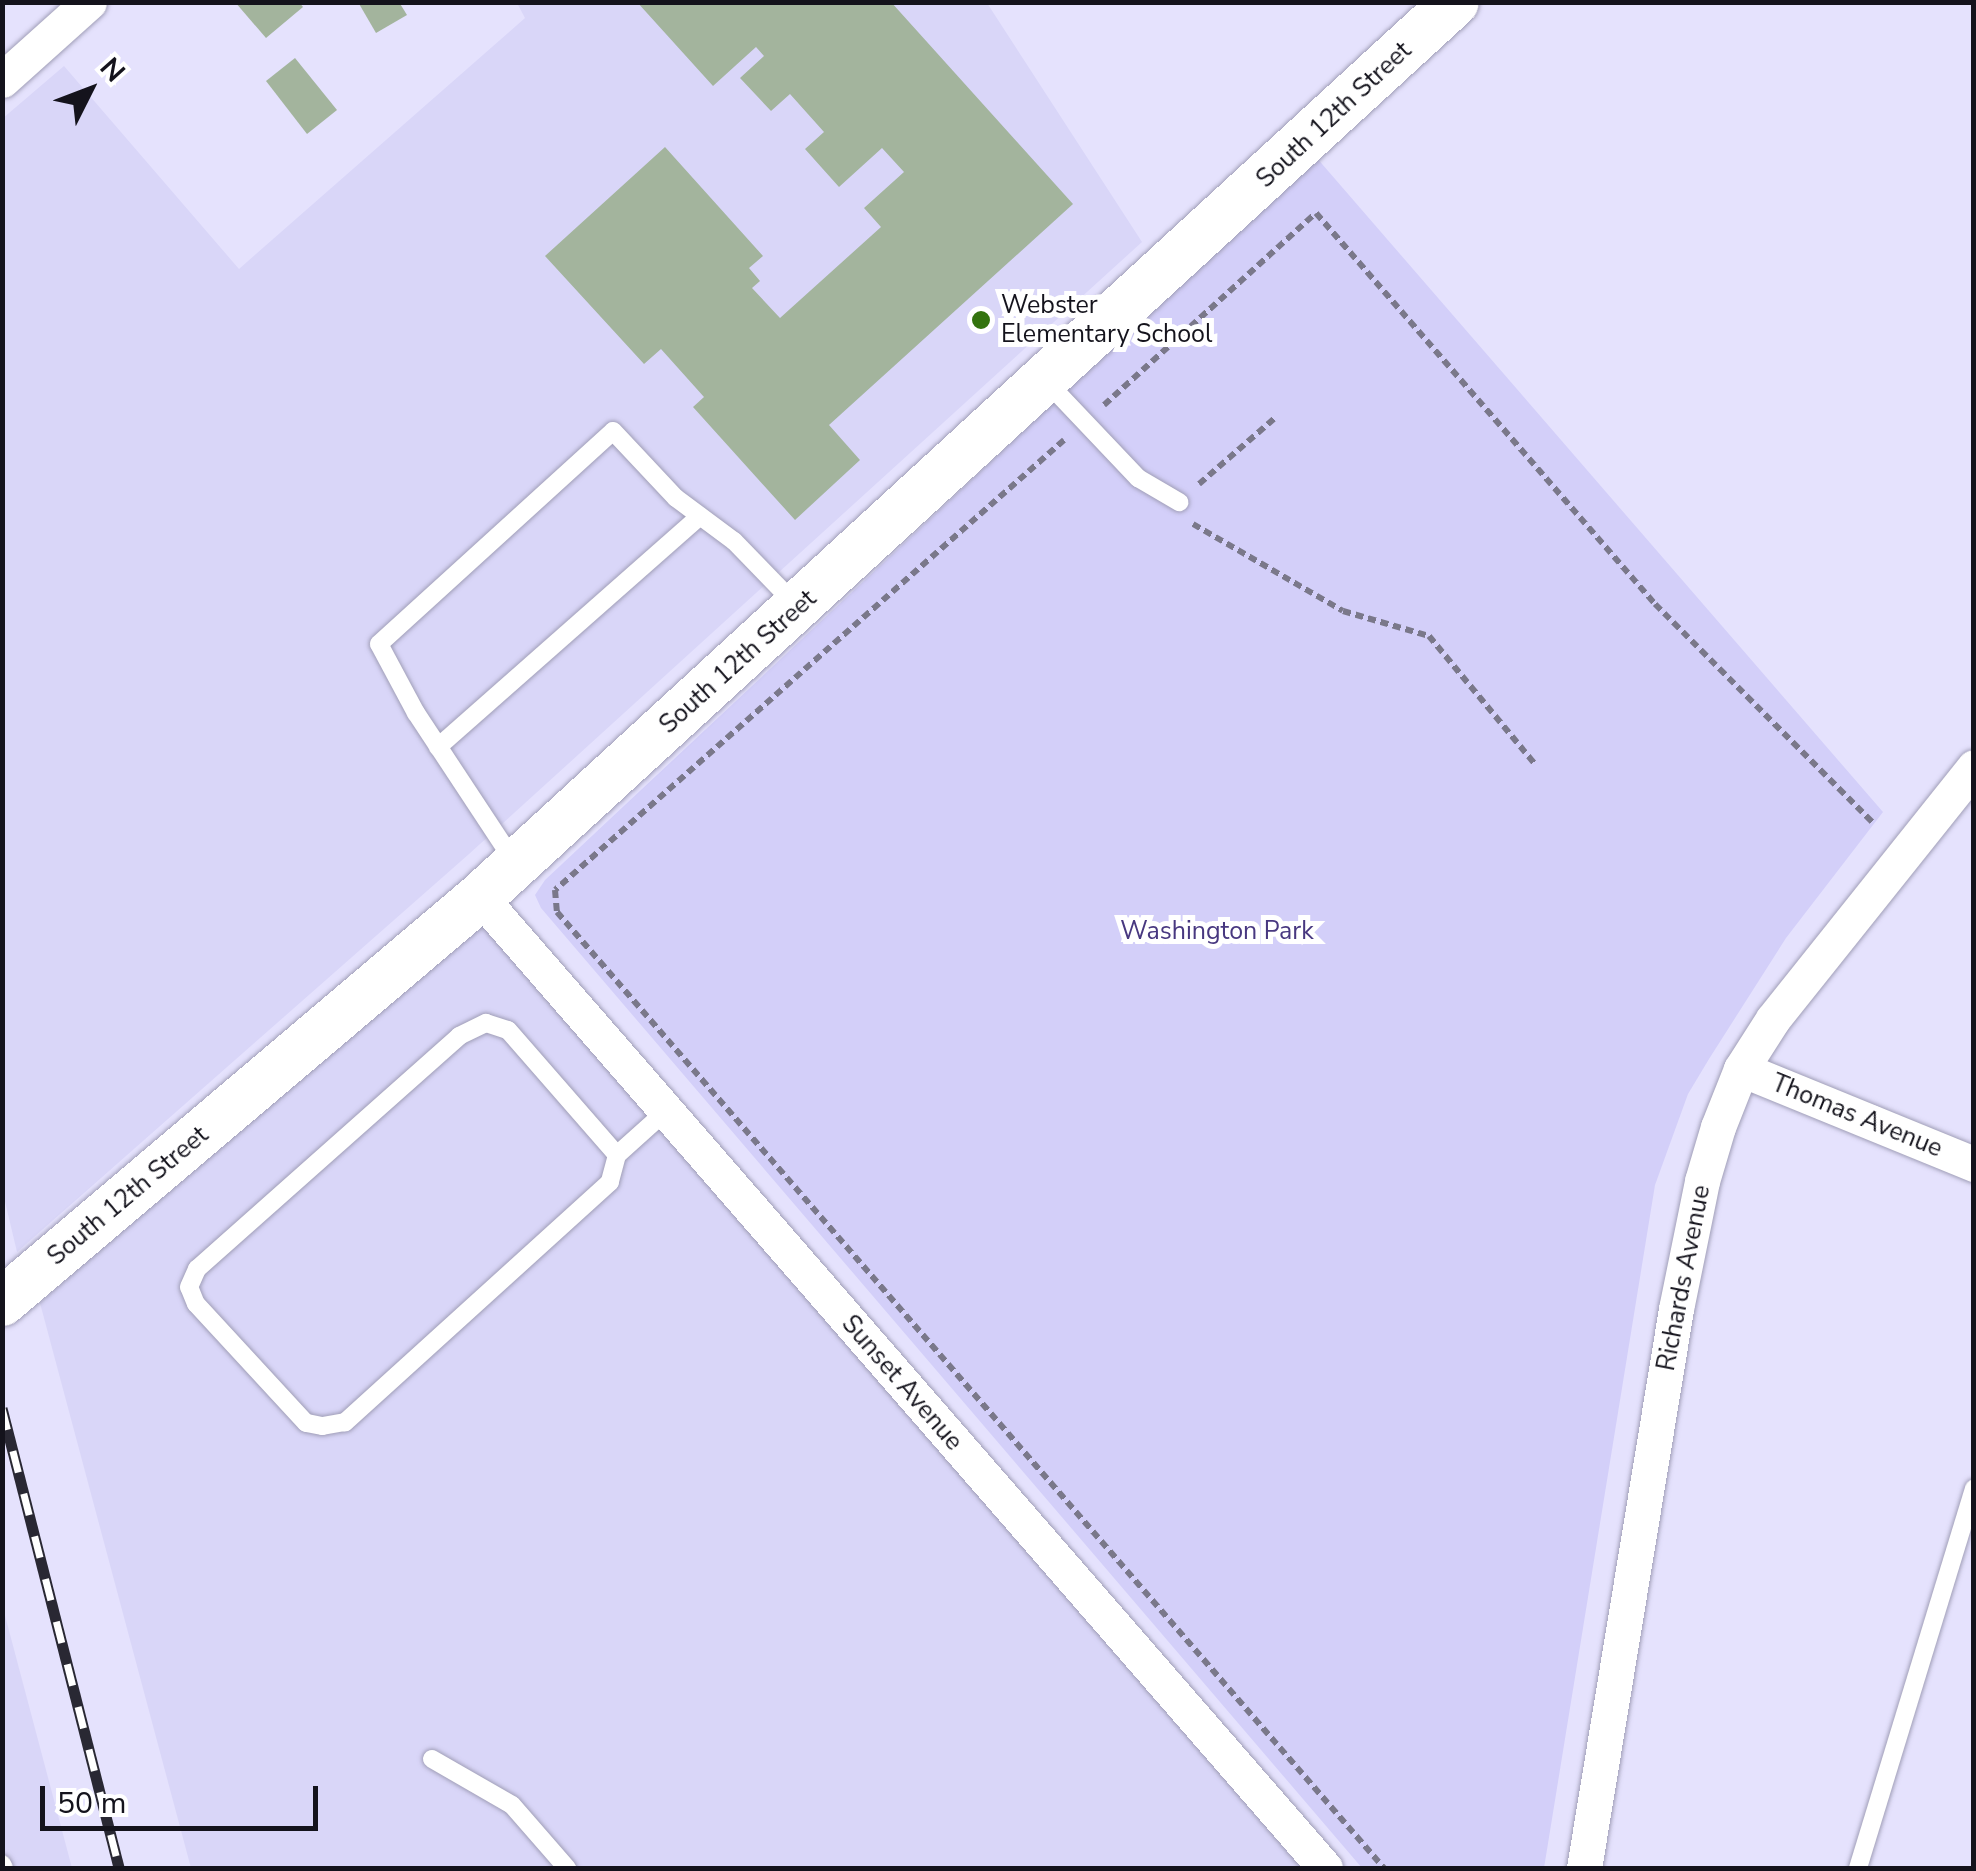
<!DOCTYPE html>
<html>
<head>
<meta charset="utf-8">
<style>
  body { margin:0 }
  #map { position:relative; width:1976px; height:1871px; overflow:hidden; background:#e5e2fd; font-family:"Nunito Sans",sans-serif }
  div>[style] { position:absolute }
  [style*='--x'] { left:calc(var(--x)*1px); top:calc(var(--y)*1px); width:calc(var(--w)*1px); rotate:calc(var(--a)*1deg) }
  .built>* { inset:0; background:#d9d6f8 }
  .green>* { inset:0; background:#d3cff9 }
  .building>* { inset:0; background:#a3b49d }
  .path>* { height:6px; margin-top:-3px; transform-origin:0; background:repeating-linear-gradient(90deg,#7a788a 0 8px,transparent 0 13px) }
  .roads { filter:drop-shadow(0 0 2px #a09eb7) drop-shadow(0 0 2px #a09eb7) }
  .lane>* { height:18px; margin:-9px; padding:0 9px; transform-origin:9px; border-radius:9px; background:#fff }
  .street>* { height:35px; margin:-17.5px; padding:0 17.5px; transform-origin:17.5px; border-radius:17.5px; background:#fff }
  .secondary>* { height:48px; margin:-24px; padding:0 24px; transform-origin:24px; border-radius:24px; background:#fff }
  .rail>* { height:11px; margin-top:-5.5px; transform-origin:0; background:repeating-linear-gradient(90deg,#fff 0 22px,#292833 0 44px); box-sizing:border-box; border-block:2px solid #292833 }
  .dots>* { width:28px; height:28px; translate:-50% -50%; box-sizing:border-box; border:5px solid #fff; border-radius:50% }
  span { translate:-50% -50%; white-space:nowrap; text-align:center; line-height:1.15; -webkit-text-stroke:10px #fff; paint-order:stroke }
  .street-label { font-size:25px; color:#14131c }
  .poi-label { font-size:25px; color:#14131c }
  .left { translate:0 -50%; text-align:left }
  .park-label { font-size:25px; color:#483880 }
  .frame { position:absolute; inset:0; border:5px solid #14131c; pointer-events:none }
  .north { position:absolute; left:40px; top:40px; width:100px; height:100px; -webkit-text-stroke:8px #fff; paint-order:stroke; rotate:48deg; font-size:28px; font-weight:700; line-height:40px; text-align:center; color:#14131c }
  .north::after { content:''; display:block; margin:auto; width:35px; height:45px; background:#14131c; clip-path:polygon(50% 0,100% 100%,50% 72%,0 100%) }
  .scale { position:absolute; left:40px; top:1786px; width:278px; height:45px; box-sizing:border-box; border:5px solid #14131c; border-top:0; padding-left:12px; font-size:30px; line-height:35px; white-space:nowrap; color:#14131c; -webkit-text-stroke:8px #fff; paint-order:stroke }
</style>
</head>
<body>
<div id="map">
  <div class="built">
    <i style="clip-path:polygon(517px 3px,987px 3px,1142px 242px,469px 854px,17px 1252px,2px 1189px,2px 119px,64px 66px,239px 269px,525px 18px)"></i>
    <i style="clip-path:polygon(472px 926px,489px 927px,1305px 1868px,191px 1868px,40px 1303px,452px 936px)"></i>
    <i style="clip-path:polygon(3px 1608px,72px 1868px,3px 1868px)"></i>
  </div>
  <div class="green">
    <i style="clip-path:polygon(1316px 157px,1883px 812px,1786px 938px,1709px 1059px,1688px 1094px,1655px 1185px,1544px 1868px,1362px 1868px,541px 908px,535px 895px,545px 880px)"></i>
  </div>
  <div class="building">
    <i style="clip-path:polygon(235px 2px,299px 2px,303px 7px,266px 38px)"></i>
    <i style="clip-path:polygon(358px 2px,399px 2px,407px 15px,376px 33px)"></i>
    <i style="clip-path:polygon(637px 2px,891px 2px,1073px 204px,829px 425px,860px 460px,795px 520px,693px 407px,704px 397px,661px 349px,644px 364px,545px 256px,665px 147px,763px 256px,749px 268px,760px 281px,752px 288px,780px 318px,881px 227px,864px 208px,904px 172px,882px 148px,839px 187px,805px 149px,824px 132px,790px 94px,771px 111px,740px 78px,764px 56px,756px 47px,713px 86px)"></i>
    <i style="clip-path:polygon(295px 58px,337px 110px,307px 134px,266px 81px)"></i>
  </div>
  <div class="path">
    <i style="--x:1104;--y:405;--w:286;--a:-42.2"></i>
    <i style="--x:1316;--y:213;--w:517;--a:49.07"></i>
    <i style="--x:1655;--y:604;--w:310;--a:45.1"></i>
    <i style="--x:1064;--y:440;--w:679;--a:138.52"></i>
    <i style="--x:555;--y:890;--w:22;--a:85"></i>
    <i style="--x:557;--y:912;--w:1264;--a:49.14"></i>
    <i style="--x:1199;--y:484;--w:102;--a:-41"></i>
    <i style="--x:1193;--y:524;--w:173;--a:30.1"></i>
    <i style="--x:1343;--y:611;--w:90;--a:16.2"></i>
    <i style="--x:1429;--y:636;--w:165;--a:50.4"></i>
  </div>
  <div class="roads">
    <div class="lane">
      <i style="--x:1046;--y:381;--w:134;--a:46.5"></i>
      <i style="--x:1138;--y:478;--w:48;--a:30.3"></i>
      <i style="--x:438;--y:747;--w:349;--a:-41.4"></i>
      <i style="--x:515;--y:863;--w:180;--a:-123.4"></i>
      <i style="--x:416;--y:713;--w:78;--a:-118.2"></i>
      <i style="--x:379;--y:644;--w:316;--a:-42.3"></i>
      <i style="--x:613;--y:431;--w:92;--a:46.8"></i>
      <i style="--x:676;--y:498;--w:72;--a:36.6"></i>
      <i style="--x:734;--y:541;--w:86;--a:45.9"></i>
      <i style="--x:617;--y:1155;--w:28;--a:105"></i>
      <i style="--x:610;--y:1182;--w:358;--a:137.8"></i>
      <i style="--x:345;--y:1422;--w:23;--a:170"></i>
      <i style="--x:322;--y:1426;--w:16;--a:-169"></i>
      <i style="--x:306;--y:1423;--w:162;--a:-132.7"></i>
      <i style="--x:196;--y:1304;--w:18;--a:-112"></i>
      <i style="--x:189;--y:1287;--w:20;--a:-66"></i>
      <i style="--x:197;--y:1269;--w:351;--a:-41.6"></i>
      <i style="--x:459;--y:1036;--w:30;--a:-26"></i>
      <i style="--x:486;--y:1023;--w:23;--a:18"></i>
      <i style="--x:508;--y:1030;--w:166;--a:48.9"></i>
      <i style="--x:617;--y:1155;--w:66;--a:-41.9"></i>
      <i style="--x:432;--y:1759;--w:92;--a:29.9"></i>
      <i style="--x:512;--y:1805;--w:84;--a:48.9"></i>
      <i style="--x:2;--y:1864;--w:4;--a:63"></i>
      <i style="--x:1858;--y:1868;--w:397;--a:-73"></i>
    </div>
    <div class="street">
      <i style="--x:2;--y:80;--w:117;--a:-41.9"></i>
      <i style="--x:480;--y:897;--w:1287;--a:48.97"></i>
      <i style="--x:1741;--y:1069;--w:252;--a:22.2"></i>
      <i style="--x:1584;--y:1868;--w:567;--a:-80.65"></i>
      <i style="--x:1676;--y:1309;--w:131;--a:-78.5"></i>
      <i style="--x:1702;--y:1181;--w:56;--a:-73.5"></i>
      <i style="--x:1718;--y:1127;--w:62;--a:-68.4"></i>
      <i style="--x:1741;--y:1069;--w:59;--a:-57.4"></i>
      <i style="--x:1773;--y:1019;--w:322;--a:-51.4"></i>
    </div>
    <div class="secondary">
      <i style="--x:2;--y:1302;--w:627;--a:-40.27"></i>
      <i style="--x:480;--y:897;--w:1323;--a:-42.55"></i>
    </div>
  </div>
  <div class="rail">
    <i style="--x:2;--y:1408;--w:475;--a:75.7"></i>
  </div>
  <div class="dots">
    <i style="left:981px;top:320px;background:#33730e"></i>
  </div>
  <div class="street-label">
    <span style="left:1334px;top:115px;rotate:-43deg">South 12th Street</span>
    <span style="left:738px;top:662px;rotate:-42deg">South 12th Street</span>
    <span style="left:1857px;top:1116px;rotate:22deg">Thomas Avenue</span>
    <span style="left:128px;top:1196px;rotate:-40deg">South 12th Street</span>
    <span style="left:1684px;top:1278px;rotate:-79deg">Richards Avenue</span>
    <span style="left:902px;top:1383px;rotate:49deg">Sunset Avenue</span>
  </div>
  <div class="poi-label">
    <span class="left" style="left:1001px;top:320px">Webster<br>Elementary School</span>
  </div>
  <div class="park-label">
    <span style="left:1217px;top:931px">Washington Park</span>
  </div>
  <div class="frame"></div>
  <div class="north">N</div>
  <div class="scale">50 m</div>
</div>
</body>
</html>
